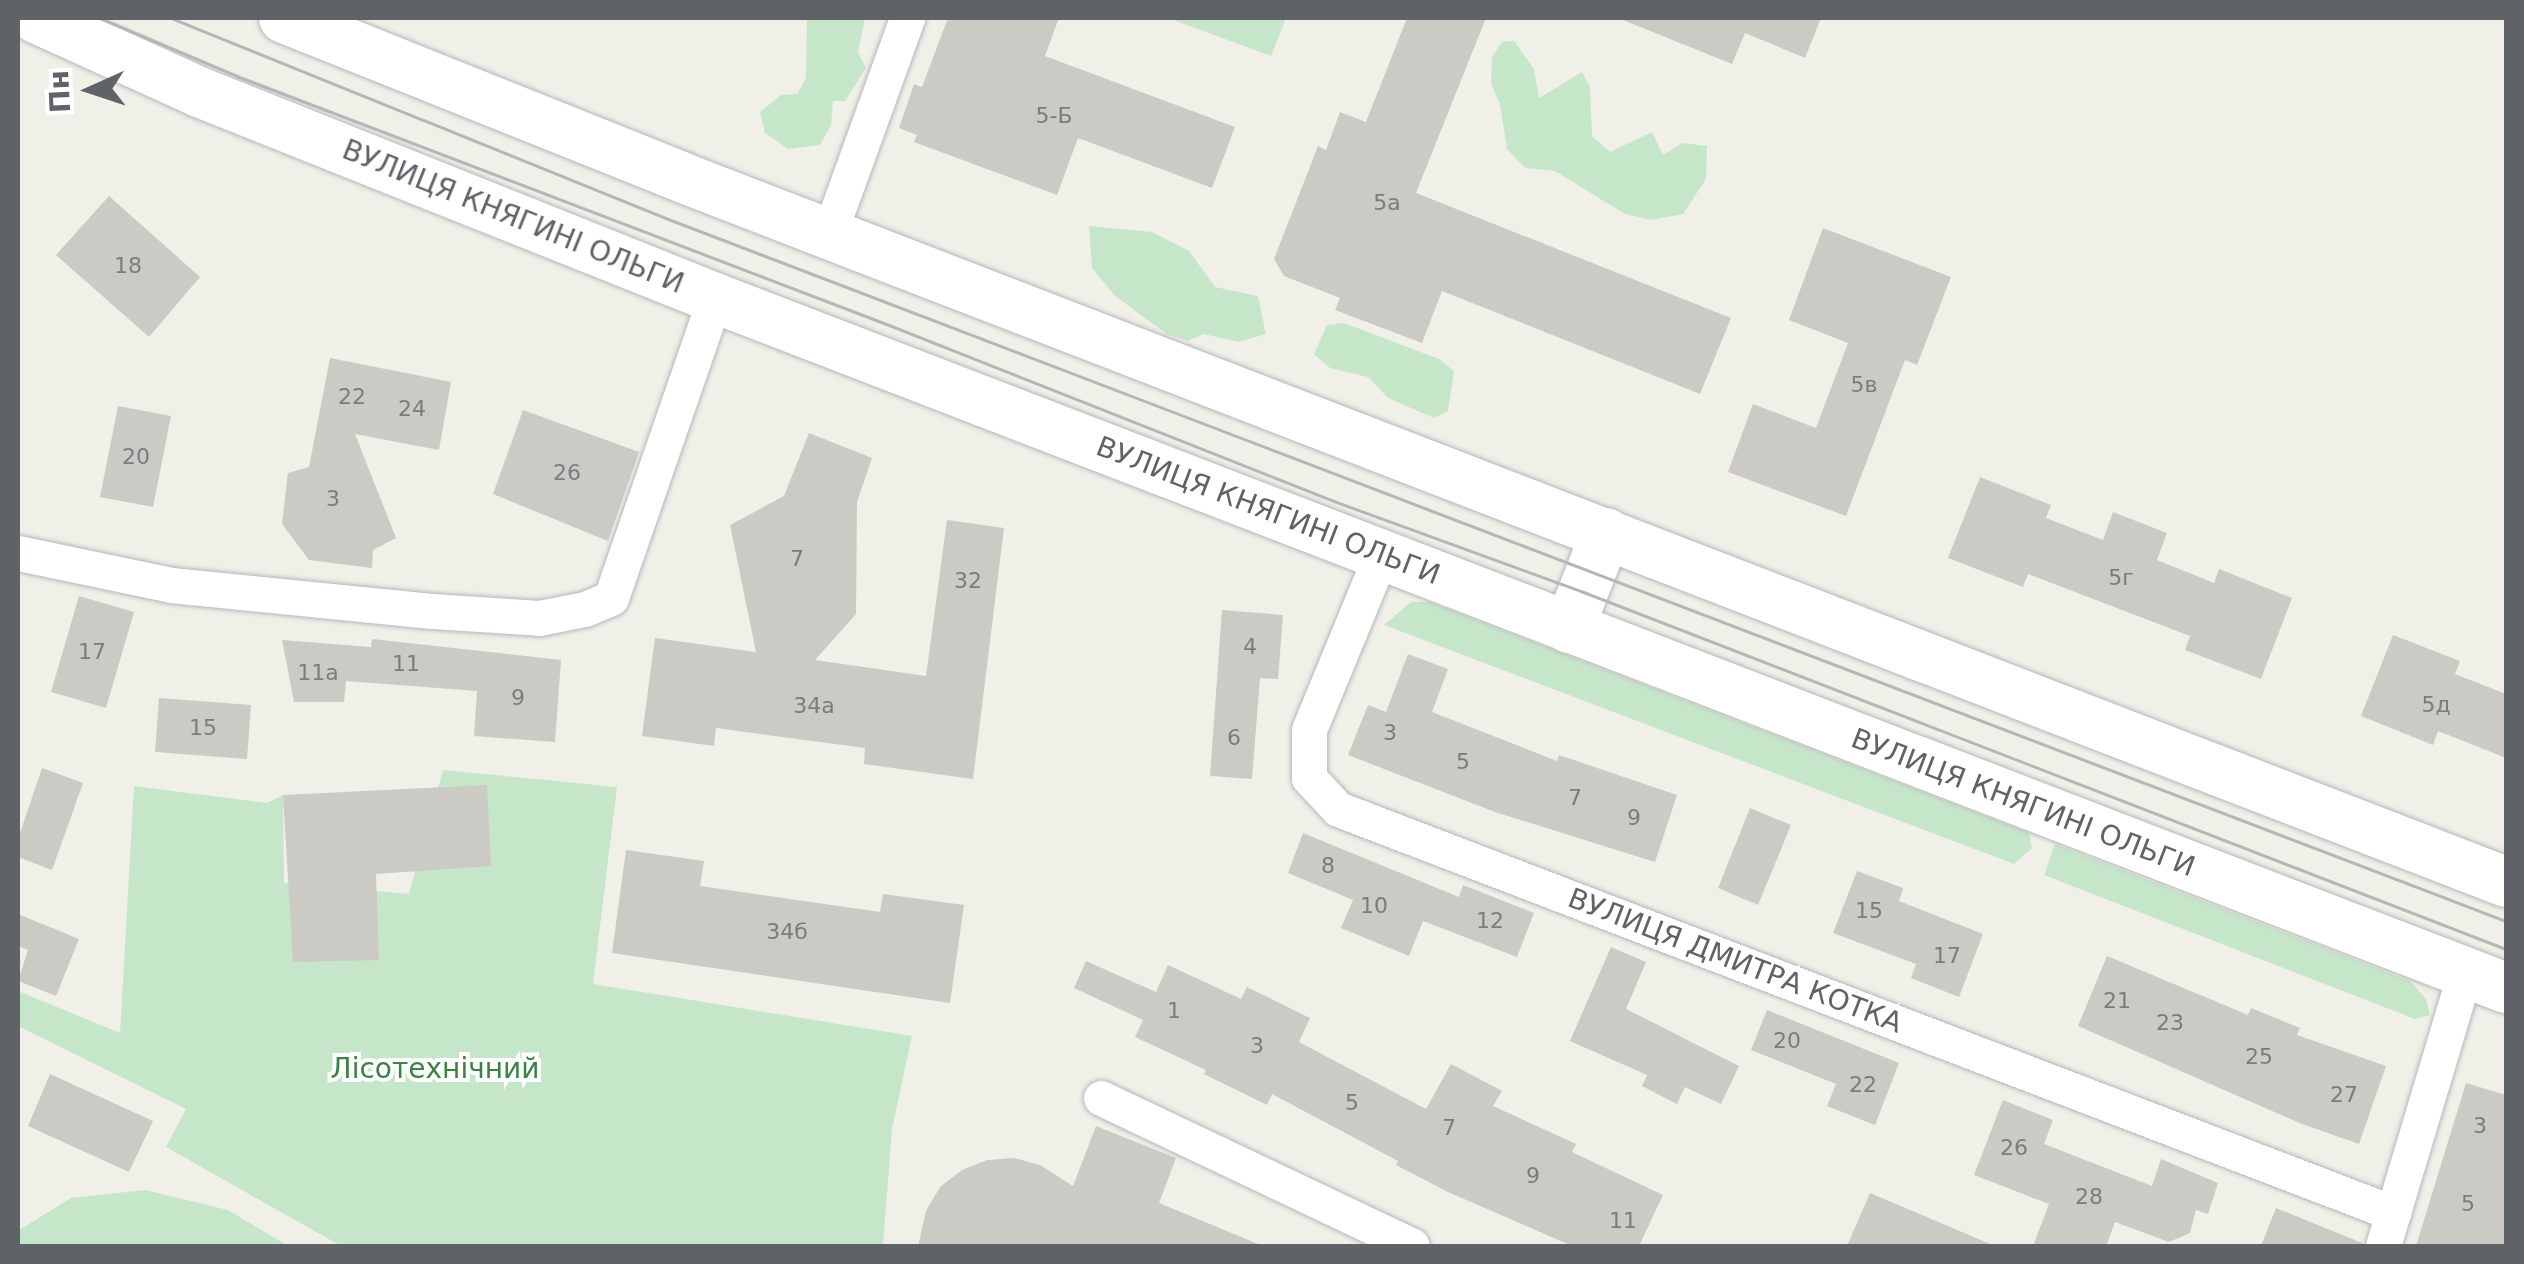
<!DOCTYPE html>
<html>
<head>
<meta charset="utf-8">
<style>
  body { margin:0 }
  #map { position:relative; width:2524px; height:1264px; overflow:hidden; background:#f0efe8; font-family:"DejaVu Sans",sans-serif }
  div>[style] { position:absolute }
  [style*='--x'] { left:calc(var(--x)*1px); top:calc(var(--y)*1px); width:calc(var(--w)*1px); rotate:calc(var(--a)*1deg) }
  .green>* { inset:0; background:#c6e6c9 }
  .building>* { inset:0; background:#cccac4 }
  .roads { filter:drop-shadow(0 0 2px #b5b7bb) drop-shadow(0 0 2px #b5b7bb) }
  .street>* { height:35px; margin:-17.5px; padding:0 17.5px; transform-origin:17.5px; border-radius:17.5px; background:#fff }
  .secondary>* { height:50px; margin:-25px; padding:0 25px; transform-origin:25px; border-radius:25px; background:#fff }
  .tram>* { height:2.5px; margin:-1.25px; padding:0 1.25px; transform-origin:1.25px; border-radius:1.25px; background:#b6b6b7 }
  span { translate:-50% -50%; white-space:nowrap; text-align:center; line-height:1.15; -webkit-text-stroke:8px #fff; paint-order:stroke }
  .number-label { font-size:22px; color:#7a7c7e }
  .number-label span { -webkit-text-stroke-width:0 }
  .street-label { font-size:28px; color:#5f6267 }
  .park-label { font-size:28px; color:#3a8343 }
  .frame { position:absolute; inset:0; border:20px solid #5f6267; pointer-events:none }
  .north { position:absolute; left:40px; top:40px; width:100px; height:100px; -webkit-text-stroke:8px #fff; paint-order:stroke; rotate:267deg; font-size:28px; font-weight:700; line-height:40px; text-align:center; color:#5f6267 }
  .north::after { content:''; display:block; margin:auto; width:35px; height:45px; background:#5f6267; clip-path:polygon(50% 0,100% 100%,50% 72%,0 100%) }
</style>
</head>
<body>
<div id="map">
  <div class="green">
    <i style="clip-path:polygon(807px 18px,865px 18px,858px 52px,866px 68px,845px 101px,833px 101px,831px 125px,820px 145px,788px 149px,765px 133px,760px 112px,781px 95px,797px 94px,806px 78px)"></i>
    <i style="clip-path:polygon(1168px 18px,1286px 18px,1271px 56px)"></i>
    <i style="clip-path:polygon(1514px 41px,1534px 69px,1539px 98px,1582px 72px,1590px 87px,1592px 136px,1610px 152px,1652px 132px,1663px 155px,1682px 143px,1707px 146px,1706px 179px,1683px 214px,1651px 220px,1625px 214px,1555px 171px,1525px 168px,1507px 149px,1500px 104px,1491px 84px,1492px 57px,1502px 42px)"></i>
    <i style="clip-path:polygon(1089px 226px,1152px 232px,1189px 251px,1215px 287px,1258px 296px,1266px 334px,1238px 342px,1204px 334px,1188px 341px,1167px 334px,1115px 296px,1092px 268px)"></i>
    <i style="clip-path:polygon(1344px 323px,1439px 359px,1454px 371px,1448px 411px,1434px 418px,1388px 398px,1368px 377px,1330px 368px,1314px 354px,1327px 325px)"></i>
    <i style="clip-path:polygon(1411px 602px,1429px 602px,2029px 833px,2032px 848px,2014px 864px,1384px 625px)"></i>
    <i style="clip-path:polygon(443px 770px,617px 787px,593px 984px,912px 1036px,892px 1129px,883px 1246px,341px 1246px,166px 1147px,186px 1109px,18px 1026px,18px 991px,120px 1033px,134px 786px,267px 803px,283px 795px,284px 883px,409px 894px)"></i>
    <i style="clip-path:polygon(2055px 844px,2410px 981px,2426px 999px,2430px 1015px,2415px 1019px,2044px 875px)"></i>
    <i style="clip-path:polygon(145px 1190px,228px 1210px,288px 1246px,18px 1246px,19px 1230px,71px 1198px)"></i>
  </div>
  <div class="building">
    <i style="clip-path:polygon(948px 18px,1059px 18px,1045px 56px,1235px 127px,1212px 188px,1078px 138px,1057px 195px,914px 142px,917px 135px,899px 128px,914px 84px,922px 87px)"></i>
    <i style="clip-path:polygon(1407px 18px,1486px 18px,1416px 193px,1731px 318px,1700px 394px,1442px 291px,1422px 343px,1335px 310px,1340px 298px,1284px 276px,1274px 259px,1318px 146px,1326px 150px,1340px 112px,1366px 122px)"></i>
    <i style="clip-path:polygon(1618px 18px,1821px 18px,1805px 58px,1745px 33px,1732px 64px)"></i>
    <i style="clip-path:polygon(109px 196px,200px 277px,149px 337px,56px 255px)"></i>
    <i style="clip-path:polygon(1823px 228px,1951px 277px,1917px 365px,1905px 360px,1846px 516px,1728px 472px,1753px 404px,1816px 428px,1848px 343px,1789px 320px)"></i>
    <i style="clip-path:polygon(330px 358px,451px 382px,439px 450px,355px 434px,396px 538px,373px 550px,372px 568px,309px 560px,282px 524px,288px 473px,309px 467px)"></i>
    <i style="clip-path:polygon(118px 406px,171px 416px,153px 507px,100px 497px)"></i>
    <i style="clip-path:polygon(523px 410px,639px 452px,608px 541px,493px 494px)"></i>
    <i style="clip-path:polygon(809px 433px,872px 458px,857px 502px,856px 614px,815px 660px,926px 676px,947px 520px,1004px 528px,973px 779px,864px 764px,865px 748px,716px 728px,714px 746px,642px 736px,655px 638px,756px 652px,730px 525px,784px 496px)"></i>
    <i style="clip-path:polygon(1980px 477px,2051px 505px,2046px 518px,2103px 540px,2113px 512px,2167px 533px,2157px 560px,2214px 583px,2219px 569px,2292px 598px,2261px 679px,2185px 650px,2190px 636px,2028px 574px,2023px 587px,1948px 558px)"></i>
    <i style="clip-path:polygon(79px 596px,134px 612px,106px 708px,51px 692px)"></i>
    <i style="clip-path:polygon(1222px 610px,1283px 615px,1278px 679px,1260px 678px,1252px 779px,1210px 776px)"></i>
    <i style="clip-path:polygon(2393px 635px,2460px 661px,2455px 674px,2506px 694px,2506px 758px,2438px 731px,2433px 745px,2361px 716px)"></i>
    <i style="clip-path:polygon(372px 639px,561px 660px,555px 742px,474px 736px,477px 691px,346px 681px,344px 702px,294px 702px,282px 640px,371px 647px)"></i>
    <i style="clip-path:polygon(1408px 654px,1448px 669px,1432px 712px,1557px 761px,1559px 755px,1677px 795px,1655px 862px,1495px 812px,1348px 755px,1368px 705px,1386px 712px)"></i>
    <i style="clip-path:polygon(159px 698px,251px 705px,247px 759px,155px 752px)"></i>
    <i style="clip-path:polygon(42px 768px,83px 783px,52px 870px,18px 857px,18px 839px)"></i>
    <i style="clip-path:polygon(487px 785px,491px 866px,376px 874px,379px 960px,293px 962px,283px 795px)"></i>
    <i style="clip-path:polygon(1750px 808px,1791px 825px,1758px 905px,1718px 888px)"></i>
    <i style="clip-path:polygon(1303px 833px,1459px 897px,1463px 885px,1534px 913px,1517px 957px,1423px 921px,1409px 956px,1341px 928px,1353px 900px,1288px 873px)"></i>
    <i style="clip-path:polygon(626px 850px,704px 861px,700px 886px,880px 912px,883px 894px,964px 905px,950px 1003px,612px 953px)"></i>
    <i style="clip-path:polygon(1857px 871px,1903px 888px,1899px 901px,1983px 934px,1959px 997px,1911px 978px,1916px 964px,1833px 933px)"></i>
    <i style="clip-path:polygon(18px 914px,79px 939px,56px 996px,18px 981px,28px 950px,18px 946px)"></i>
    <i style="clip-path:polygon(1611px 947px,1646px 962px,1626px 1009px,1739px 1066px,1721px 1104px,1685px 1087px,1677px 1104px,1642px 1086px,1647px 1075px,1570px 1041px)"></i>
    <i style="clip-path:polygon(2107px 956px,2248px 1015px,2251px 1008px,2300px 1028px,2297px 1035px,2386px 1066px,2359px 1144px,2302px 1124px,2078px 1026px)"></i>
    <i style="clip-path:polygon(1086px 961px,1156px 992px,1168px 965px,1241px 999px,1247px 987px,1310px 1018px,1299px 1042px,1426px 1109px,1451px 1064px,1502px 1091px,1493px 1106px,1576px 1144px,1572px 1152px,1663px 1195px,1639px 1246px,1572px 1246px,1448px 1192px,1396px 1165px,1398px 1161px,1272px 1094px,1267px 1105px,1204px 1074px,1206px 1070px,1135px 1037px,1143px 1020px,1074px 988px)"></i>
    <i style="clip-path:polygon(1767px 1010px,1899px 1063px,1875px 1125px,1827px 1106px,1836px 1084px,1751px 1050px)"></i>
    <i style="clip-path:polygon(50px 1074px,153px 1121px,129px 1172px,28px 1126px)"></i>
    <i style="clip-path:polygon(2466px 1083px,2506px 1095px,2506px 1246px,2416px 1246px)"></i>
    <i style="clip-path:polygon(2003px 1100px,2053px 1120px,2044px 1144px,2152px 1186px,2161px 1159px,2218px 1183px,2208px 1214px,2196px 1210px,2190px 1233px,2169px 1242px,2115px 1222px,2106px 1246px,2033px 1246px,2049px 1204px,1974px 1175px)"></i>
    <i style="clip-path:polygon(1096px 1126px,1176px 1158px,1159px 1203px,1263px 1246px,918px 1246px,926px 1211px,940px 1187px,962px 1170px,987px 1160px,1014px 1158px,1040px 1165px,1073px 1186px)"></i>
    <i style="clip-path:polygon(1870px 1193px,1995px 1246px,1847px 1246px)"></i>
    <i style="clip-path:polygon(2276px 1208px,2362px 1243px,2362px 1246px,2261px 1246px)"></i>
  </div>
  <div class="roads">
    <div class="street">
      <i style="--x:829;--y:234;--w:230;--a:-70.1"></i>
      <i style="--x:18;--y:553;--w:156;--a:11.8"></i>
      <i style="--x:171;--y:585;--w:262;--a:5.7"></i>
      <i style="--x:432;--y:611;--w:107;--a:3.7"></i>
      <i style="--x:539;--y:618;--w:47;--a:-11.1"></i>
      <i style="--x:585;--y:609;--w:28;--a:-23"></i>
      <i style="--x:611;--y:598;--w:318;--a:-70.9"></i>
      <i style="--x:1381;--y:555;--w:189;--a:112.4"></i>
      <i style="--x:1309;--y:730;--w:48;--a:90"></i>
      <i style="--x:1309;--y:778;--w:42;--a:46.9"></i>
      <i style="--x:1338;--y:809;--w:1130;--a:20.95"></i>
      <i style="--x:1101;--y:1098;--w:344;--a:25.4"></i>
      <i style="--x:2383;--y:1246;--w:286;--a:-73.3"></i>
    </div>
    <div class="secondary">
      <i style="--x:36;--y:18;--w:179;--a:24.4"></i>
      <i style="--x:199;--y:92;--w:556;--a:21.76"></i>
      <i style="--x:715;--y:298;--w:1919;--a:21.07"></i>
      <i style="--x:284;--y:18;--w:433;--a:21.8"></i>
      <i style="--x:686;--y:179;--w:1951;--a:21.12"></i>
      <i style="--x:1569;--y:628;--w:102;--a:-68.7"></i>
    </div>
  </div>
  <div class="tram">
    <i style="--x:100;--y:18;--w:149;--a:22.9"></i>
    <i style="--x:237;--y:76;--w:706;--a:20.9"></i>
    <i style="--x:897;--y:328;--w:470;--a:21.6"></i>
    <i style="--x:1334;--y:501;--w:263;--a:20"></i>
    <i style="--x:1581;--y:591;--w:992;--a:21.16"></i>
    <i style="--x:171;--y:18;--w:539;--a:22"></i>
    <i style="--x:671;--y:220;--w:1964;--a:20.91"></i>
  </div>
  <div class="number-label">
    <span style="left:1054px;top:116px">5-Б</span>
    <span style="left:1387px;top:203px">5а</span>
    <span style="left:128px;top:266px">18</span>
    <span style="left:1864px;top:385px">5в</span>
    <span style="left:352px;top:397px">22</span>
    <span style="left:412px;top:409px">24</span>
    <span style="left:136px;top:457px">20</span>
    <span style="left:567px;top:473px">26</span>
    <span style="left:333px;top:499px">3</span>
    <span style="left:797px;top:559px">7</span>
    <span style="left:2121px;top:578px">5г</span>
    <span style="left:968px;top:581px">32</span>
    <span style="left:1250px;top:647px">4</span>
    <span style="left:92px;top:652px">17</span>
    <span style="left:406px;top:664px">11</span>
    <span style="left:318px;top:673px">11а</span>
    <span style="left:518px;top:698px">9</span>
    <span style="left:2436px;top:705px">5д</span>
    <span style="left:814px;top:706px">34а</span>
    <span style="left:203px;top:728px">15</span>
    <span style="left:1390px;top:733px">3</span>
    <span style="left:1234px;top:738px">6</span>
    <span style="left:1463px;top:762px">5</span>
    <span style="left:1575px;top:798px">7</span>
    <span style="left:1634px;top:818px">9</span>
    <span style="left:1328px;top:866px">8</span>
    <span style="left:1374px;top:906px">10</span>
    <span style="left:1869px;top:911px">15</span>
    <span style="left:1490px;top:921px">12</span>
    <span style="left:787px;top:932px">34б</span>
    <span style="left:1947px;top:956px">17</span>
    <span style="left:2117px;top:1001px">21</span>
    <span style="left:1174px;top:1011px">1</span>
    <span style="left:2170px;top:1023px">23</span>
    <span style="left:1787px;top:1041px">20</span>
    <span style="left:1257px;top:1046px">3</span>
    <span style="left:2259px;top:1057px">25</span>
    <span style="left:1863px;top:1085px">22</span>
    <span style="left:2344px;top:1095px">27</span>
    <span style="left:1352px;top:1103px">5</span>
    <span style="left:2480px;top:1126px">3</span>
    <span style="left:1449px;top:1128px">7</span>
    <span style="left:2014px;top:1148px">26</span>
    <span style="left:1533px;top:1176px">9</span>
    <span style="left:2089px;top:1197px">28</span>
    <span style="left:2468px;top:1204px">5</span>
    <span style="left:1623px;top:1221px">11</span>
  </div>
  <div class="street-label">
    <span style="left:513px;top:217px;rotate:22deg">ВУЛИЦЯ КНЯГИНІ ОЛЬГИ</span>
    <span style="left:1268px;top:511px;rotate:21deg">ВУЛИЦЯ КНЯГИНІ ОЛЬГИ</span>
    <span style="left:2023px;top:803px;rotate:21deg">ВУЛИЦЯ КНЯГИНІ ОЛЬГИ</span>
    <span style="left:1735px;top:961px;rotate:21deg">ВУЛИЦЯ ДМИТРА КОТКА</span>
  </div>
  <div class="park-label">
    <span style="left:435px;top:1069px">Лісотехнічний</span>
  </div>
  <div class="frame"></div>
  <div class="north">Пн</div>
</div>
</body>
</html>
